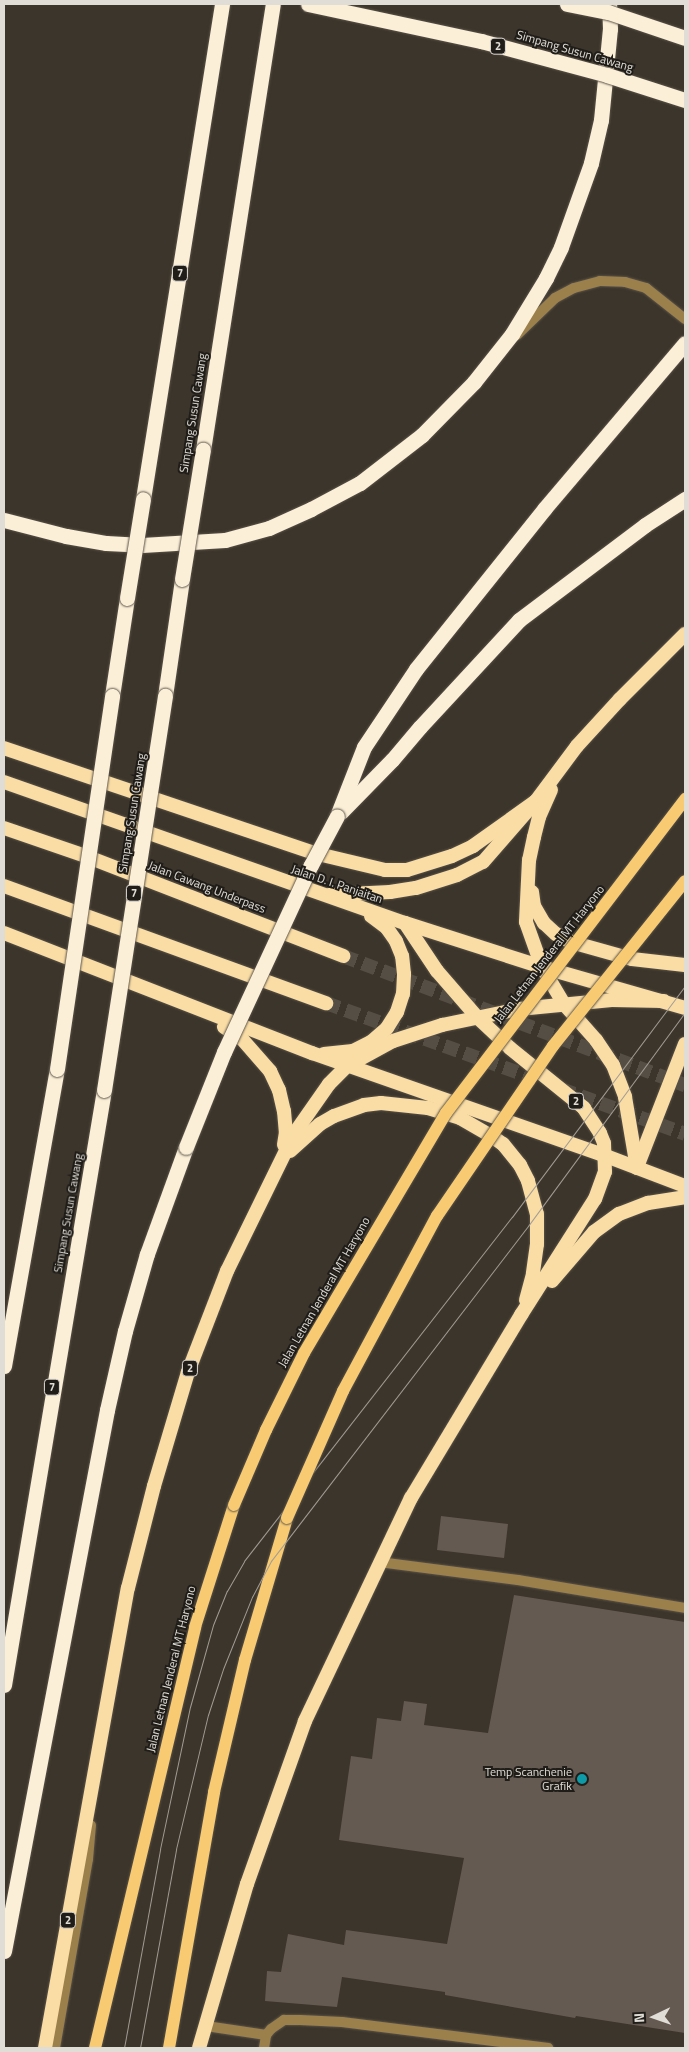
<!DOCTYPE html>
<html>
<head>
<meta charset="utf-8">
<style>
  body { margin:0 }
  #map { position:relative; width:689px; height:2052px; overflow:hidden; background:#3c352b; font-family:"Titillium Web",sans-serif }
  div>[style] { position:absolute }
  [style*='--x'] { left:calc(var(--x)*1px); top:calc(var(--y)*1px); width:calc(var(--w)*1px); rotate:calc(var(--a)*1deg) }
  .building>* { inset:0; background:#645a51 }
  .trunk-tunnel>* { height:14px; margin-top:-7px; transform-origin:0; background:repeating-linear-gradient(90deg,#554e45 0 14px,transparent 0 21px) }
  .roads { filter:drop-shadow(0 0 1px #5a534a) drop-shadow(0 0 1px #5a534a) }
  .service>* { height:10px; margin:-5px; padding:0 5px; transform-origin:5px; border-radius:5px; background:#9c804c }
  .primary>* { height:12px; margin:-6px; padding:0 6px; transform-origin:6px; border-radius:6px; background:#f8cb73 }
  .trunk>* { height:14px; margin:-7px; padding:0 7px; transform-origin:7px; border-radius:7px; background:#fadda5 }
  .motorway>* { height:15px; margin:-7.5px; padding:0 7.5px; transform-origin:7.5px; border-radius:7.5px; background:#fcefd7 }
  .tram>* { height:1px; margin:-0.5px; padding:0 0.5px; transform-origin:0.5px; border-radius:0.5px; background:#a29c95 }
  .bridges { filter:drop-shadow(0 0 1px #5a534a) drop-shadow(0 0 1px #5a534a) }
  .primary-bridge>* { height:12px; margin:-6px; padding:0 6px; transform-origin:6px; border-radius:6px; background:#f8cb73 }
  .motorway-bridge>* { height:15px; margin:-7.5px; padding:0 7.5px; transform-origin:7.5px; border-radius:7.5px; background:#fcefd7 }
  .dots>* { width:14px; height:14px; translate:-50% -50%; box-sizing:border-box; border:2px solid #201d19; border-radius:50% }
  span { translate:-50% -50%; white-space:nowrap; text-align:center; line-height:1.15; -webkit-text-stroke:4px #201d19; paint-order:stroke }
  .shield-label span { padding:1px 4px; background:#201d19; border:1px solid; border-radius:4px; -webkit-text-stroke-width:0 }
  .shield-label { font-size:11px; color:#e0dcd6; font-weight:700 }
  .street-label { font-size:12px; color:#e0dcd6 }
  .poi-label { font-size:12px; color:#e0dcd6 }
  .right { translate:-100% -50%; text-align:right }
  .frame { position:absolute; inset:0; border:5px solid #e0dcd6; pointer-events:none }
  .north { position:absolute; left:629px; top:1992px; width:50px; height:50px; -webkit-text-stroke:4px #201d19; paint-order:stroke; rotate:267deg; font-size:14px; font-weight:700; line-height:20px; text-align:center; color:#e0dcd6 }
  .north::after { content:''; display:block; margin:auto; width:18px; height:22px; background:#e0dcd6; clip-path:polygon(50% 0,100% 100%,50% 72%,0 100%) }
</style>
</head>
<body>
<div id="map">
  <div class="building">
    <i style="clip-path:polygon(441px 1516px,508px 1524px,504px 1558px,437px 1550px)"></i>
    <i style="clip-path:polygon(514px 1595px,685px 1622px,685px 2033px,576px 2016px,575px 2018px,445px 1995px,445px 1992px,342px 1977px,337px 2007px,265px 2001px,267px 1971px,281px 1972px,288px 1934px,344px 1945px,346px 1930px,447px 1944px,464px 1858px,339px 1840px,351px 1756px,372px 1759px,377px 1718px,401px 1721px,404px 1701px,427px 1704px,424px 1725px,488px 1733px)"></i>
  </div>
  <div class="trunk-tunnel">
    <i style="--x:343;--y:956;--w:366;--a:20.7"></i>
    <i style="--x:326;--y:1003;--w:229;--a:19.9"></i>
    <i style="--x:561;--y:1089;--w:132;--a:19.9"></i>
  </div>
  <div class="roads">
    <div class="service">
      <i style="--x:517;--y:335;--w:53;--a:-44.2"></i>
      <i style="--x:555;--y:298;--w:21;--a:-28"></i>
      <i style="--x:574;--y:288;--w:27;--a:-15"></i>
      <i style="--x:600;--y:281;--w:25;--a:2"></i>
      <i style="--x:625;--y:282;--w:22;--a:16"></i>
      <i style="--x:646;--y:288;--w:50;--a:38.5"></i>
      <i style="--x:379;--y:1562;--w:140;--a:7.4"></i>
      <i style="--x:518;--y:1580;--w:169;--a:9.5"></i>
      <i style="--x:206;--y:2026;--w:61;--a:8.5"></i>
      <i style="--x:55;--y:2048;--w:192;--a:-80.1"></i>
      <i style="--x:88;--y:1859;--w:34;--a:-85"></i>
      <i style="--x:264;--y:2048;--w:13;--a:-81"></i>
      <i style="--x:266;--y:2035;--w:8;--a:-50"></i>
      <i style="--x:271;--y:2029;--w:16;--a:-35"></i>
      <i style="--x:284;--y:2020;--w:16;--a:0"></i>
      <i style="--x:300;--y:2020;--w:42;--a:2.7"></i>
      <i style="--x:342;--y:2022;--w:208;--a:7.2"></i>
    </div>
    <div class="primary">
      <i style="--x:95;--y:2048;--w:433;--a:-76.6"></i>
      <i style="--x:195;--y:1627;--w:128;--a:-72.3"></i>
      <i style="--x:169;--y:2048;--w:260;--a:-80"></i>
      <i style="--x:214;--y:1792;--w:136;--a:-76.8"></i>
      <i style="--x:245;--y:1660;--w:148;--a:-73.5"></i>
    </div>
    <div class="trunk">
      <i style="--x:4;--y:748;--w:331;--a:18.7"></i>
      <i style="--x:318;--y:854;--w:69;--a:13.4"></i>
      <i style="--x:385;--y:870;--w:22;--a:0"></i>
      <i style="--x:407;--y:870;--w:47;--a:-17.3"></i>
      <i style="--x:452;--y:856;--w:23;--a:-25"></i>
      <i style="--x:473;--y:846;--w:77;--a:-35.5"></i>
      <i style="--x:4;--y:782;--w:425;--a:19.4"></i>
      <i style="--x:405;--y:923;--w:144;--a:17.8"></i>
      <i style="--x:542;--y:967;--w:149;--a:16"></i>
      <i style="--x:551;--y:790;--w:30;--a:114"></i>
      <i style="--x:539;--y:817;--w:21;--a:104"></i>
      <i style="--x:534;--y:837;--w:24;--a:102"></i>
      <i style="--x:529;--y:860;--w:62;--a:92.8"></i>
      <i style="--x:526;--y:922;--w:48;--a:70.4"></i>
      <i style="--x:542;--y:967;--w:43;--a:59.3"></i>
      <i style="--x:564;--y:1004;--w:48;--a:48.4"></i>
      <i style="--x:596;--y:1040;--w:30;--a:56"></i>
      <i style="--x:613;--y:1065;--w:34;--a:69"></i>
      <i style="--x:625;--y:1097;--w:72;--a:80.4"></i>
      <i style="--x:4;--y:828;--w:89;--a:19"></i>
      <i style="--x:88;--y:857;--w:274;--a:21.2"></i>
      <i style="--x:4;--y:886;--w:343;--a:20"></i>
      <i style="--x:532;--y:892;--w:14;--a:82"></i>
      <i style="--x:534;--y:906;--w:20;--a:60"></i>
      <i style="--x:544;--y:923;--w:16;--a:43"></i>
      <i style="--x:556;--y:934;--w:17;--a:28"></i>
      <i style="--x:571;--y:942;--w:63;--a:15.6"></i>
      <i style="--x:632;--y:959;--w:53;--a:6.5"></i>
      <i style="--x:329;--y:895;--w:61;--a:-2.8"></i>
      <i style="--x:390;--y:892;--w:26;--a:-9"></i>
      <i style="--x:416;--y:888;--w:43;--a:-17.6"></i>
      <i style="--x:457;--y:875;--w:29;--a:-27"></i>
      <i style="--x:483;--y:862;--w:81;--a:-49"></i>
      <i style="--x:536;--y:801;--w:69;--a:-53.3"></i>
      <i style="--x:577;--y:746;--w:64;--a:-47.5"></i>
      <i style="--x:620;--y:699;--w:92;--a:-45"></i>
      <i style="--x:4;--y:933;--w:331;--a:21.3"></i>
      <i style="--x:312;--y:1053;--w:312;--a:19.3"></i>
      <i style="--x:606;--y:1156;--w:85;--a:20.8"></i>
      <i style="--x:224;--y:1027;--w:22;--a:34"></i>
      <i style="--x:242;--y:1039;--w:43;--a:48.8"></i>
      <i style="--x:270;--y:1071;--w:21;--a:65"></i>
      <i style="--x:279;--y:1090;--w:22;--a:77"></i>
      <i style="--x:284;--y:1111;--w:21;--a:85"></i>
      <i style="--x:286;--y:1132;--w:13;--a:99"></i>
      <i style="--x:324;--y:1054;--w:29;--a:-6"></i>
      <i style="--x:353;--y:1051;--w:20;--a:-27"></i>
      <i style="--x:371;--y:1042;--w:21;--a:-41"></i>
      <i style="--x:387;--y:1028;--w:19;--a:-58"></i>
      <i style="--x:397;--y:1012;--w:19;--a:-72"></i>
      <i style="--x:403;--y:994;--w:20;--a:-87"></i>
      <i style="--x:404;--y:974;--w:18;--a:-96"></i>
      <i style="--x:402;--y:956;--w:16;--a:-112"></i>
      <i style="--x:396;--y:941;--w:16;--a:-125"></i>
      <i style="--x:387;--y:928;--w:20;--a:-143"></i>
      <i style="--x:290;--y:1151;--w:40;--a:-42"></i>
      <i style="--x:320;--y:1124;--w:16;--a:-30"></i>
      <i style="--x:334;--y:1116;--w:32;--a:-20"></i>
      <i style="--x:364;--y:1105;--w:17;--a:-7"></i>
      <i style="--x:381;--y:1103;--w:47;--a:6.1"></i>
      <i style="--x:428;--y:1108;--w:34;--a:17"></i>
      <i style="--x:460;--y:1118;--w:34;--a:30"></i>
      <i style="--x:490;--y:1135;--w:16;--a:35"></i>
      <i style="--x:503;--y:1144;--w:27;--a:51"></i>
      <i style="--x:520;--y:1165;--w:18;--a:63"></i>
      <i style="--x:528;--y:1181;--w:34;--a:75"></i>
      <i style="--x:537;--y:1214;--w:30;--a:90"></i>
      <i style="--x:537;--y:1244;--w:30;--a:98"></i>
      <i style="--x:533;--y:1274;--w:27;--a:105"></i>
      <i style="--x:637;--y:1167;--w:132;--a:-68.7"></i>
      <i style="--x:552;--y:1281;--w:65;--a:-49.4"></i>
      <i style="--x:594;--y:1232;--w:31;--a:-36"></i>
      <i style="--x:619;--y:1214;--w:31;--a:-21"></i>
      <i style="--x:648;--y:1203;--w:37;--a:-9"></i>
      <i style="--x:45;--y:2048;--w:467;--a:-79.8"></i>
      <i style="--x:128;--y:1588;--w:105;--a:-75.7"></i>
      <i style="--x:154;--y:1486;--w:119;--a:-73.4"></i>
      <i style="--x:188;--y:1372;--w:108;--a:-68.9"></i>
      <i style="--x:227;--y:1271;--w:153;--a:-63.9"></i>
      <i style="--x:294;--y:1134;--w:61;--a:-55"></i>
      <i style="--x:329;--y:1084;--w:25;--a:-45"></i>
      <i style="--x:347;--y:1066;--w:52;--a:-28.5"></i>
      <i style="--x:393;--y:1041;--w:52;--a:-18.1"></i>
      <i style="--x:442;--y:1025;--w:79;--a:-11.7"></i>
      <i style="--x:519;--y:1009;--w:93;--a:-5.5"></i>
      <i style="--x:612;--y:1000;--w:52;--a:1.1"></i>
      <i style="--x:199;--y:2048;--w:171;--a:-73.7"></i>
      <i style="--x:247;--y:1884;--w:173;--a:-70.4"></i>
      <i style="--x:305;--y:1721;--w:247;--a:-64.6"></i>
      <i style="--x:411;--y:1498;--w:214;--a:-59"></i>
      <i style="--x:521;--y:1315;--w:138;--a:-57.5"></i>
      <i style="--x:595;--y:1199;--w:29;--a:-70"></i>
      <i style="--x:605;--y:1172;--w:29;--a:-92"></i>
      <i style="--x:604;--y:1143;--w:11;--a:-112"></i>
      <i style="--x:600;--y:1133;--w:30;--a:-123"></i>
      <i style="--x:584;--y:1108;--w:95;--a:-141"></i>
      <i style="--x:510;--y:1048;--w:45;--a:-136.8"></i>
      <i style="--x:477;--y:1017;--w:61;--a:-131"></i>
      <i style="--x:437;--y:971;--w:58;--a:-123.7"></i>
    </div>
    <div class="motorway">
      <i style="--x:203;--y:450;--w:451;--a:-81.1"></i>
      <i style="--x:143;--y:499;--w:501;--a:-80.93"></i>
      <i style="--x:4;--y:520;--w:64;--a:14.5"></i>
      <i style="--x:66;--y:536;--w:41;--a:9.9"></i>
      <i style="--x:106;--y:543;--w:36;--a:3"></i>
      <i style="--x:142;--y:545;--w:83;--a:-3.4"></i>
      <i style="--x:225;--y:540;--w:46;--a:-15.3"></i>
      <i style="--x:269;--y:528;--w:46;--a:-24.3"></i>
      <i style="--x:311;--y:509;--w:55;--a:-28"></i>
      <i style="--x:360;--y:483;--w:78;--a:-37.7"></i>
      <i style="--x:422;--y:435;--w:74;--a:-45.5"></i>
      <i style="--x:474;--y:382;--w:61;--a:-51.6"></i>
      <i style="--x:512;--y:334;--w:66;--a:-58.7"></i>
      <i style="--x:546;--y:278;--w:34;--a:-64"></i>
      <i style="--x:561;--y:247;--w:89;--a:-70.3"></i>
      <i style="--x:591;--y:163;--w:44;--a:-76.9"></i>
      <i style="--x:601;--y:120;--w:91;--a:-84.4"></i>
      <i style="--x:610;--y:29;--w:25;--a:-92"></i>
      <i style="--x:112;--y:696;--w:99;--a:-81.3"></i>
      <i style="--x:165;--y:696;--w:118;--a:-81.7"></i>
      <i style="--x:341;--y:812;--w:73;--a:-45.6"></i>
      <i style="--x:392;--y:760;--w:43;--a:-49.7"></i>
      <i style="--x:420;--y:727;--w:146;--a:-47.2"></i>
      <i style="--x:519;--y:620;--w:158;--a:-37"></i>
      <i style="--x:645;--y:525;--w:48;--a:-33"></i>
      <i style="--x:337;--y:816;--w:74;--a:-68.6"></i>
      <i style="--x:364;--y:747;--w:94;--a:-56.3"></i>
      <i style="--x:416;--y:669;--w:206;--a:-51.3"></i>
      <i style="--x:545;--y:508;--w:216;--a:-49.7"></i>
      <i style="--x:4;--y:1366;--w:302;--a:-79.9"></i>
      <i style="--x:4;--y:1685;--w:603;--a:-80.46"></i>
      <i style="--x:4;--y:1951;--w:551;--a:-79.22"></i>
      <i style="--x:107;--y:1410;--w:81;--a:-77.2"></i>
      <i style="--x:125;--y:1331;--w:80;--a:-74.1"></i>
      <i style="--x:147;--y:1254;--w:114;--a:-70"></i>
    </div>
  </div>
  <div class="tram">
    <i style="--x:124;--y:2048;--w:202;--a:-79.7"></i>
    <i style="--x:160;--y:1849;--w:145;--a:-78.1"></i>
    <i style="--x:190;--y:1707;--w:85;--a:-74.3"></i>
    <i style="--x:213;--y:1625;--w:37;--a:-68"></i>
    <i style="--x:227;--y:1591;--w:34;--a:-60"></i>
    <i style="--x:244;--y:1561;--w:436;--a:-52.1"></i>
    <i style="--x:512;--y:1217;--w:289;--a:-53.2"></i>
    <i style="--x:140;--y:2048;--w:202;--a:-79.7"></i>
    <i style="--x:176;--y:1849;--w:138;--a:-76.6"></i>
    <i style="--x:208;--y:1715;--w:48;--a:-71.9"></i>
    <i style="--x:223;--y:1669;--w:78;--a:-68.1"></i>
    <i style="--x:252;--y:1597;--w:41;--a:-62.2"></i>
    <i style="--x:271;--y:1561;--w:422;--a:-52.5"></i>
    <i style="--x:528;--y:1226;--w:265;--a:-53.7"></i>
  </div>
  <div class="bridges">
    <div class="primary-bridge">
      <i style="--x:234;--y:1505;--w:82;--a:-66.9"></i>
      <i style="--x:266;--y:1430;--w:86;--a:-63.7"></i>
      <i style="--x:304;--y:1353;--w:279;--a:-59.4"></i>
      <i style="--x:446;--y:1113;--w:395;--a:-52.7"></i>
      <i style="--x:287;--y:1518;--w:139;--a:-66.2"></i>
      <i style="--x:343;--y:1391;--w:199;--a:-61.8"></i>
      <i style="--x:437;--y:1216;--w:206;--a:-55.7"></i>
      <i style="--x:553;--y:1046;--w:211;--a:-51.3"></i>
    </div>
    <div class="motorway-bridge">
      <i style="--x:308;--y:4;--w:177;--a:12.1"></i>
      <i style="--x:481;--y:41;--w:131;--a:15.1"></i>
      <i style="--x:607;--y:75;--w:82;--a:17.8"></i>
      <i style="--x:567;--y:4;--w:42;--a:11"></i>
      <i style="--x:608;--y:12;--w:81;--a:18.7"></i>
      <i style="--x:182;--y:579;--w:131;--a:-80.8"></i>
      <i style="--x:127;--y:598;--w:100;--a:-80.8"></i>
      <i style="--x:57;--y:1069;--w:377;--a:-81.6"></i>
      <i style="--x:104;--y:1090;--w:399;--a:-81.2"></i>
      <i style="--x:186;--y:1147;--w:102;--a:-68.2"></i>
      <i style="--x:224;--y:1052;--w:206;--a:-65.1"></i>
      <i style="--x:311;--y:865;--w:55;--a:-62"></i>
    </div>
  </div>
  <div class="dots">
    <i style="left:582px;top:1779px;background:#0f9aa8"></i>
  </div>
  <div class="shield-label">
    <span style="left:498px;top:46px">2</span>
    <span style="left:180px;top:273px">7</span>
    <span style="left:134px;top:893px">7</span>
    <span style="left:576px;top:1101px">2</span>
    <span style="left:190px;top:1368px">2</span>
    <span style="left:52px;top:1387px">7</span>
    <span style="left:68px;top:1920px">2</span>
  </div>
  <div class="street-label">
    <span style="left:575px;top:51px;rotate:16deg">Simpang Susun Cawang</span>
    <span style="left:193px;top:413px;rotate:-81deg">Simpang Susun Cawang</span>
    <span style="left:132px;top:813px;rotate:-81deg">Simpang Susun Cawang</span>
    <span style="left:337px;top:884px;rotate:19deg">Jalan D. I. Panjaitan</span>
    <span style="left:207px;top:887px;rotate:21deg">Jalan Cawang Underpass</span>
    <span style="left:549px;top:954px;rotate:-52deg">Jalan Letnan Jenderal MT Haryono</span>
    <span style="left:68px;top:1213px;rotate:-80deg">Simpang Susun Cawang</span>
    <span style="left:324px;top:1292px;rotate:-60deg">Jalan Letnan Jenderal MT Haryono</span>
    <span style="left:171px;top:1669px;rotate:-76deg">Jalan Letnan Jenderal MT Haryono</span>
  </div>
  <div class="poi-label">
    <span class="right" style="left:572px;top:1779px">Temp Scanchenie<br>Grafik</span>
  </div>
  <div class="frame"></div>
  <div class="north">N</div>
</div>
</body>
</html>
